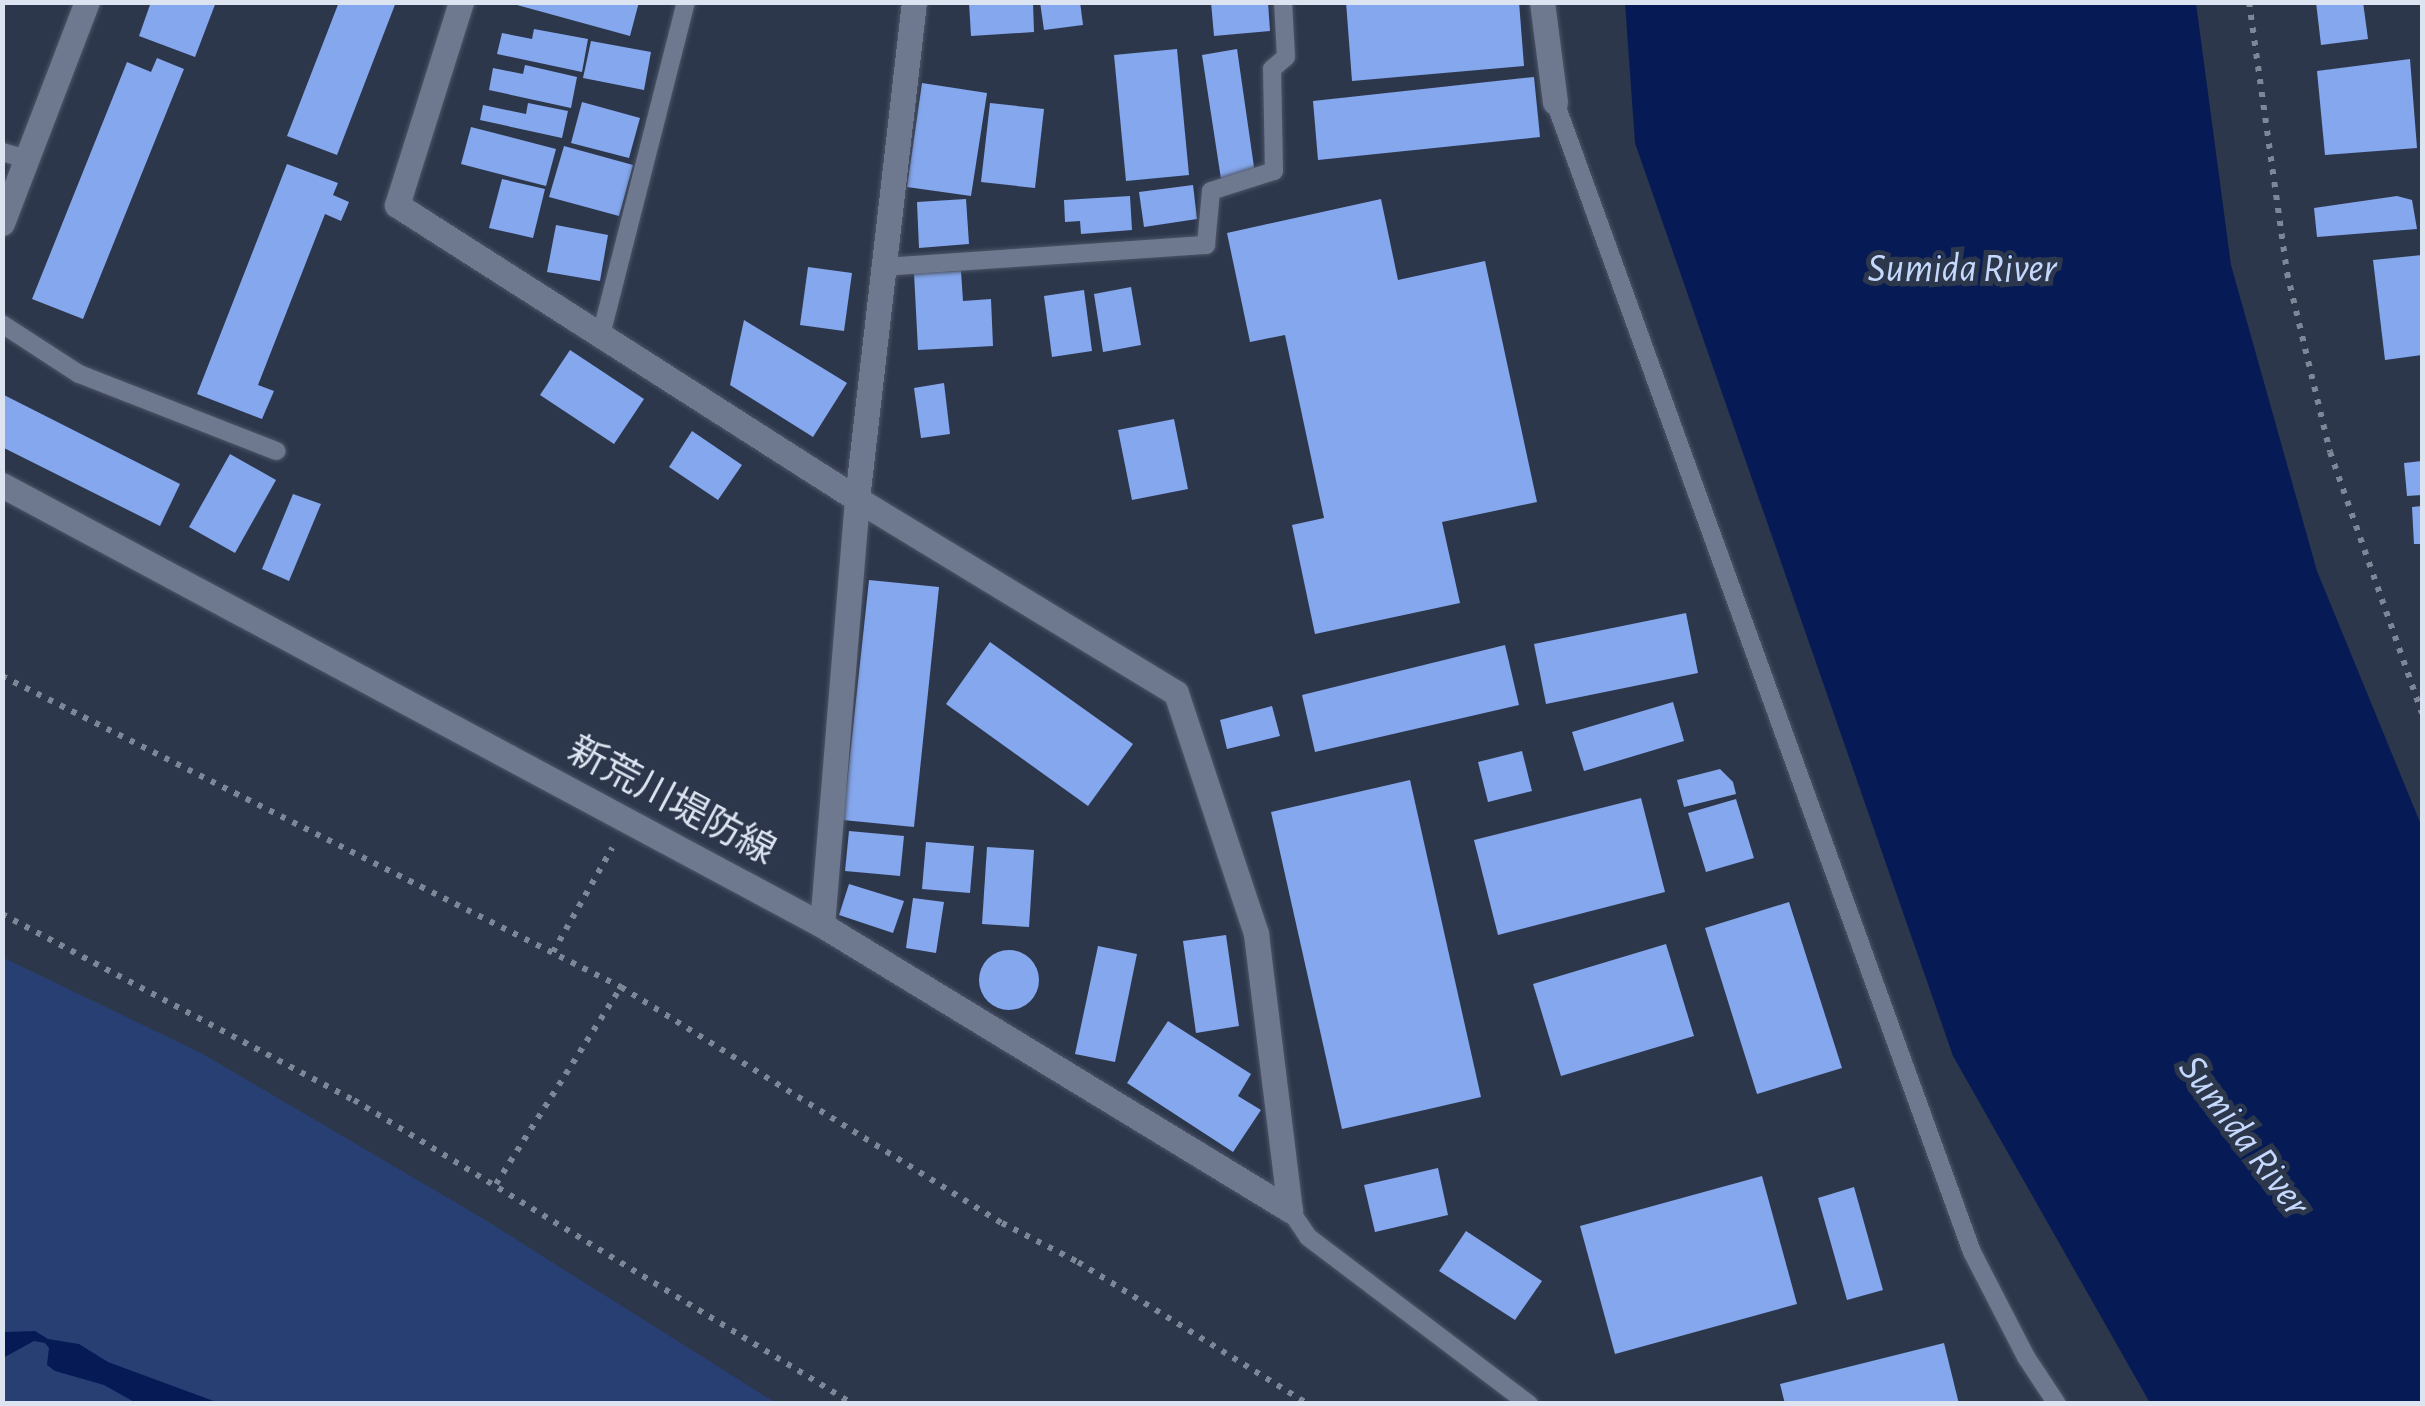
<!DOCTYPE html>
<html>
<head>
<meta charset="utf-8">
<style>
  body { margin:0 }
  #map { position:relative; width:2425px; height:1406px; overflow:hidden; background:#2d374b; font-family:"Alegreya Sans","Noto Sans JP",sans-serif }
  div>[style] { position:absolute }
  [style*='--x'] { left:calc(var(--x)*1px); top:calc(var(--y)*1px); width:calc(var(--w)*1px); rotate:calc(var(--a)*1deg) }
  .green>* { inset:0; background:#283f74 }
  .water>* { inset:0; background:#061b56 }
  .building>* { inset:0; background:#85a7ee }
  .round { border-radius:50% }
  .path>* { height:6px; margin-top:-3px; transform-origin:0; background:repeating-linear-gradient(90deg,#7e8797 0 5px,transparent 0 13px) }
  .roads { filter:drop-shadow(0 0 2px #4d5567) drop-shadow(0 0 2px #4d5567) }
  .service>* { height:18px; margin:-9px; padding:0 9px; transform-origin:9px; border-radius:9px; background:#6e7990 }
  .minor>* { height:25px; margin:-12.5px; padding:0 12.5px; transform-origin:12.5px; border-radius:12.5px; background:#6e7990 }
  .tertiary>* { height:25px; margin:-12.5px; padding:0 12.5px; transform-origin:12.5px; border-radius:12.5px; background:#6e7990 }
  span { translate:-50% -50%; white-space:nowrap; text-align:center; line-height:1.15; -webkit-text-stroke:10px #2d374b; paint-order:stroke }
  .street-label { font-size:38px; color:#dde4f1 }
  .water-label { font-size:40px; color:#c5d8fd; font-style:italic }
  .frame { position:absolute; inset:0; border:5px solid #dde4f1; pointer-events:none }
</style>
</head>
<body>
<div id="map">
  <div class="green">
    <i style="clip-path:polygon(2px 957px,203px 1054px,482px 1218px,776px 1403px,3px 1403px)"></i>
  </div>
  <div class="water">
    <i style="clip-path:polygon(1625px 3px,2196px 3px,2231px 265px,2317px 571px,2422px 827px,2422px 1403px,2150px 1403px,1953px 1056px,1635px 143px)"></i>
    <i style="clip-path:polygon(35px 1331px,48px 1339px,79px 1344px,108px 1362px,219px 1403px,136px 1403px,104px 1385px,55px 1371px,47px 1365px,49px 1348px,45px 1343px,34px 1341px,3px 1358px,3px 1332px)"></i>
  </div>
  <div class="building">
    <i style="clip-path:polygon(151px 2px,216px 2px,195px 57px,139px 36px)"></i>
    <i style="clip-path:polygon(339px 2px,396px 2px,337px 155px,287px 136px)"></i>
    <i style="clip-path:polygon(506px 2px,639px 2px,630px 36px)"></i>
    <i style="clip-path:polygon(969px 2px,1033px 2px,1034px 32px,971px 36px)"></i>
    <i style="clip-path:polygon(1040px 2px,1080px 2px,1083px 25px,1044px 30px)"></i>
    <i style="clip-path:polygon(1211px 2px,1268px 2px,1270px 31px,1214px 36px)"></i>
    <i style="clip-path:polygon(1346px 2px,1519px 2px,1524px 66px,1352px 81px)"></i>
    <i style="clip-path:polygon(2316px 2px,2363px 2px,2368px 39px,2321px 45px)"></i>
    <i style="clip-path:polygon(534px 29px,588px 39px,582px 72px,497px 54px,502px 33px,532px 39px)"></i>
    <i style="clip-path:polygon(591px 41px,651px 52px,644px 90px,583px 78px)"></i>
    <i style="clip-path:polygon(1177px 49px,1189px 175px,1126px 181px,1114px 55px)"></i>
    <i style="clip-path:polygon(1237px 49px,1255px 174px,1221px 179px,1202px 55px)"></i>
    <i style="clip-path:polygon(157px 58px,184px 69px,83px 319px,32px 299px,127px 62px,151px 72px)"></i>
    <i style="clip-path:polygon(2410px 59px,2417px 148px,2325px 155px,2317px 71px)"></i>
    <i style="clip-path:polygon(525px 65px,577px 77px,571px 108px,489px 90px,493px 68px,523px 74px)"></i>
    <i style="clip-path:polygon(1534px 77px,1540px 137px,1318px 160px,1313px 101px)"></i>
    <i style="clip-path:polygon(922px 83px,987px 93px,971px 196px,907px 187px)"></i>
    <i style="clip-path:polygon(582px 102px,640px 118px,629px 158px,571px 143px)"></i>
    <i style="clip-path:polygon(528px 103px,568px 111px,562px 138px,480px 120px,483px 105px,526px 114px)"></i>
    <i style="clip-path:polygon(990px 103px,1044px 109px,1035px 188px,981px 182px)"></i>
    <i style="clip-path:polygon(471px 127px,556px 149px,546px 186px,461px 164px)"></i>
    <i style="clip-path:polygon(564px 146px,633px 165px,619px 216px,549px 197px)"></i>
    <i style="clip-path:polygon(287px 164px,338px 183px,333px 195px,349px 202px,341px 221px,325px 214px,258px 385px,274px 391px,262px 419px,197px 394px)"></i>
    <i style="clip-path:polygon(502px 179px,545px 189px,533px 238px,489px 228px)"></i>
    <i style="clip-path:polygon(1193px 185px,1197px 219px,1144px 227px,1139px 192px)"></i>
    <i style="clip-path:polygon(1130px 196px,1132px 230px,1081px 234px,1080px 221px,1065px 222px,1064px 200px)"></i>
    <i style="clip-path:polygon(2397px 196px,2412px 200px,2417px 229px,2317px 237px,2314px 208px)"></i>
    <i style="clip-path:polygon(966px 199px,969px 244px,919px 248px,917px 202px)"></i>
    <i style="clip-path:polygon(1381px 199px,1398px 280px,1485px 261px,1537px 502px,1442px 522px,1460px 603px,1315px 634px,1292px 525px,1324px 518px,1285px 335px,1250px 342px,1227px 233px)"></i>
    <i style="clip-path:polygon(556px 225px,608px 235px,600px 281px,547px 272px)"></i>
    <i style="clip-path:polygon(2422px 255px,2422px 355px,2385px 360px,2373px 260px)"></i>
    <i style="clip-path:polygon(808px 267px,852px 273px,844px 331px,800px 325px)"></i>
    <i style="clip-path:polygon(961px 271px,963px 301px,991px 299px,993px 346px,918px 350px,914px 273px)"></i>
    <i style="clip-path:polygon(1131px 287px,1141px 345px,1103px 352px,1094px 294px)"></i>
    <i style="clip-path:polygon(1084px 290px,1092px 351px,1052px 357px,1044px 296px)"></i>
    <i style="clip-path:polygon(744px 320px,847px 383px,813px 437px,730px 385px)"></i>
    <i style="clip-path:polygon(570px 350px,644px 399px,614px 444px,540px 395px)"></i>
    <i style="clip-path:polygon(944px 383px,950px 434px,921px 438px,914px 388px)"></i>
    <i style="clip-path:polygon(2px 394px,180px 484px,160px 526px,2px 447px)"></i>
    <i style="clip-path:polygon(1174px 419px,1188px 489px,1132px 500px,1118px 430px)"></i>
    <i style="clip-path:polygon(692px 431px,742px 465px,718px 500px,669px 467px)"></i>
    <i style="clip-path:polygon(230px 454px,276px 480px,235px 553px,189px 527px)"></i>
    <i style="clip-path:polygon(2422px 461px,2422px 495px,2407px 496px,2404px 463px)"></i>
    <i style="clip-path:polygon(293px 494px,321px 504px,289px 581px,262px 569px)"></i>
    <i style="clip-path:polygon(2422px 506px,2422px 544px,2414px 544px,2412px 507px)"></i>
    <i style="clip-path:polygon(869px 580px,939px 587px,914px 827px,843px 820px)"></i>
    <i style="clip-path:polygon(1686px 613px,1698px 673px,1546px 704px,1534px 644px)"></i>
    <i style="clip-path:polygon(990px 642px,1133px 744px,1088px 806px,946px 704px)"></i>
    <i style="clip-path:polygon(1505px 645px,1519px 705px,1315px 752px,1302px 695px)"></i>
    <i style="clip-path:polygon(1673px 702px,1684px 741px,1584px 771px,1572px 732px)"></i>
    <i style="clip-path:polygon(1272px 706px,1280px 736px,1227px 749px,1220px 720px)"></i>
    <i style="clip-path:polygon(1522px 751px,1532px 791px,1488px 802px,1478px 762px)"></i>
    <i style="clip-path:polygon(1720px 769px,1733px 782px,1736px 794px,1684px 807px,1677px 780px)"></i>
    <i style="clip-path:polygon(1410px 780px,1481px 1097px,1342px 1129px,1271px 812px)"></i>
    <i style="clip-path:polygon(1641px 798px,1665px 892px,1498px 935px,1474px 840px)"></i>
    <i style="clip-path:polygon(1736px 799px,1754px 858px,1706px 872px,1688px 813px)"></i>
    <i style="clip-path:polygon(849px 831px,904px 836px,900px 876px,845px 871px)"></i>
    <i style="clip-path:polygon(926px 842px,974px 846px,970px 893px,922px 889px)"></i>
    <i style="clip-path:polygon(987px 847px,1034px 850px,1029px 927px,982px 924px)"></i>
    <i style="clip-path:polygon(849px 884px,904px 901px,893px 933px,839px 915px)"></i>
    <i style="clip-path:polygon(913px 898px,944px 902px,936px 953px,906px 948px)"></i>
    <i style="clip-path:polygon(1789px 902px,1842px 1068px,1757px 1094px,1705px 928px)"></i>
    <i style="clip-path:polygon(1226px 935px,1239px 1026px,1196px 1033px,1183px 941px)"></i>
    <i style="clip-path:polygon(1666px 944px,1694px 1036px,1561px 1076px,1533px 984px)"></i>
    <i style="clip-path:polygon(1098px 946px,1137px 954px,1115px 1062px,1075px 1054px)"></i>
    <i class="round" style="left:979px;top:950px;width:60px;height:60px"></i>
    <i style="clip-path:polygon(1168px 1021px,1251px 1074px,1238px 1096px,1261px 1110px,1233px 1152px,1127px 1083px)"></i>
    <i style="clip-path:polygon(1438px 1168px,1448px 1215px,1375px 1232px,1364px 1185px)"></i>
    <i style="clip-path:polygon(1762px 1176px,1797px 1304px,1615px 1354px,1580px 1226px)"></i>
    <i style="clip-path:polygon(1854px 1187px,1883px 1290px,1847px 1300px,1818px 1198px)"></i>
    <i style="clip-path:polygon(1466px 1231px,1542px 1281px,1515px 1320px,1439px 1271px)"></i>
    <i style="clip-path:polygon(1944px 1343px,1959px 1404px,1785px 1404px,1780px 1384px)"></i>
  </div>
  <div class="path">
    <i style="--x:2249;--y:2;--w:274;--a:82"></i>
    <i style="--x:2287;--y:273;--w:184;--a:76.5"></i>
    <i style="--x:2330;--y:452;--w:277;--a:70.6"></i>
    <i style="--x:2;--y:676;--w:693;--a:26.68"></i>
    <i style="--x:621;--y:987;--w:448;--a:31.8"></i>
    <i style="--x:1002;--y:1223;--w:85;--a:27.2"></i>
    <i style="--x:1078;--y:1262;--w:270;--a:31.7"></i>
    <i style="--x:2;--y:914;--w:398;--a:27.9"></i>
    <i style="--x:354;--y:1100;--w:584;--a:31.35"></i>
    <i style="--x:553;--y:952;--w:120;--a:-60.4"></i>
    <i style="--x:496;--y:1184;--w:233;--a:-57.6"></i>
  </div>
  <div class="roads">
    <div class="service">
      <i style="--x:1555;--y:102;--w:1223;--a:70.07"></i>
      <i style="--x:1972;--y:1252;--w:118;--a:62.8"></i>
      <i style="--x:2026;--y:1357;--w:56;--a:56.6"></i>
      <i style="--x:2;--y:152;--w:26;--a:16"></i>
      <i style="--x:883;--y:267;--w:324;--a:-3.9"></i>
      <i style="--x:1206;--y:245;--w:54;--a:-84.7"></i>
      <i style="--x:1211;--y:191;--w:66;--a:-17.6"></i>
      <i style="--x:1274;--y:171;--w:102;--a:-91.1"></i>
      <i style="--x:1272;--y:69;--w:18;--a:-41"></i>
      <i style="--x:1286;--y:57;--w:55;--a:-93.1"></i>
      <i style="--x:2;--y:324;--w:92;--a:33"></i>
      <i style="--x:79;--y:374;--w:212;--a:21.3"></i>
      <i style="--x:601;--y:335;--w:344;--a:-75.7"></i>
      <i style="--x:1290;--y:1210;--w:32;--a:56"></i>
      <i style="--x:1308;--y:1237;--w:277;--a:37.1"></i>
    </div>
    <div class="minor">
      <i style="--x:461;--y:2;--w:213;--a:107.5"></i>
      <i style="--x:397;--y:205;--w:546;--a:32.58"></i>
      <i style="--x:857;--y:499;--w:373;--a:31.3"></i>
      <i style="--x:1176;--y:693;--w:254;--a:71.6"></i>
      <i style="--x:1256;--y:934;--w:278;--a:83"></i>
      <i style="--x:1542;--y:2;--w:101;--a:82.6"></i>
      <i style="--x:2;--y:223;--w:237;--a:-69"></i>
      <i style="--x:822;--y:925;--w:427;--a:-85.3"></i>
      <i style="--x:857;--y:499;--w:500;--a:-83.46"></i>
    </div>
    <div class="tertiary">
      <i style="--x:2;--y:485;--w:931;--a:28.22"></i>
      <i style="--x:822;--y:925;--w:548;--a:31.34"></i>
    </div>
  </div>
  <div class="street-label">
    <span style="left:671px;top:802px;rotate:28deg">新荒川堤防線</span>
  </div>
  <div class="water-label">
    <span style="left:1962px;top:269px">Sumida River</span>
    <span style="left:2244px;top:1136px;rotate:53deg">Sumida River</span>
  </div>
  <div class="frame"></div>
</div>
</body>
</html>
